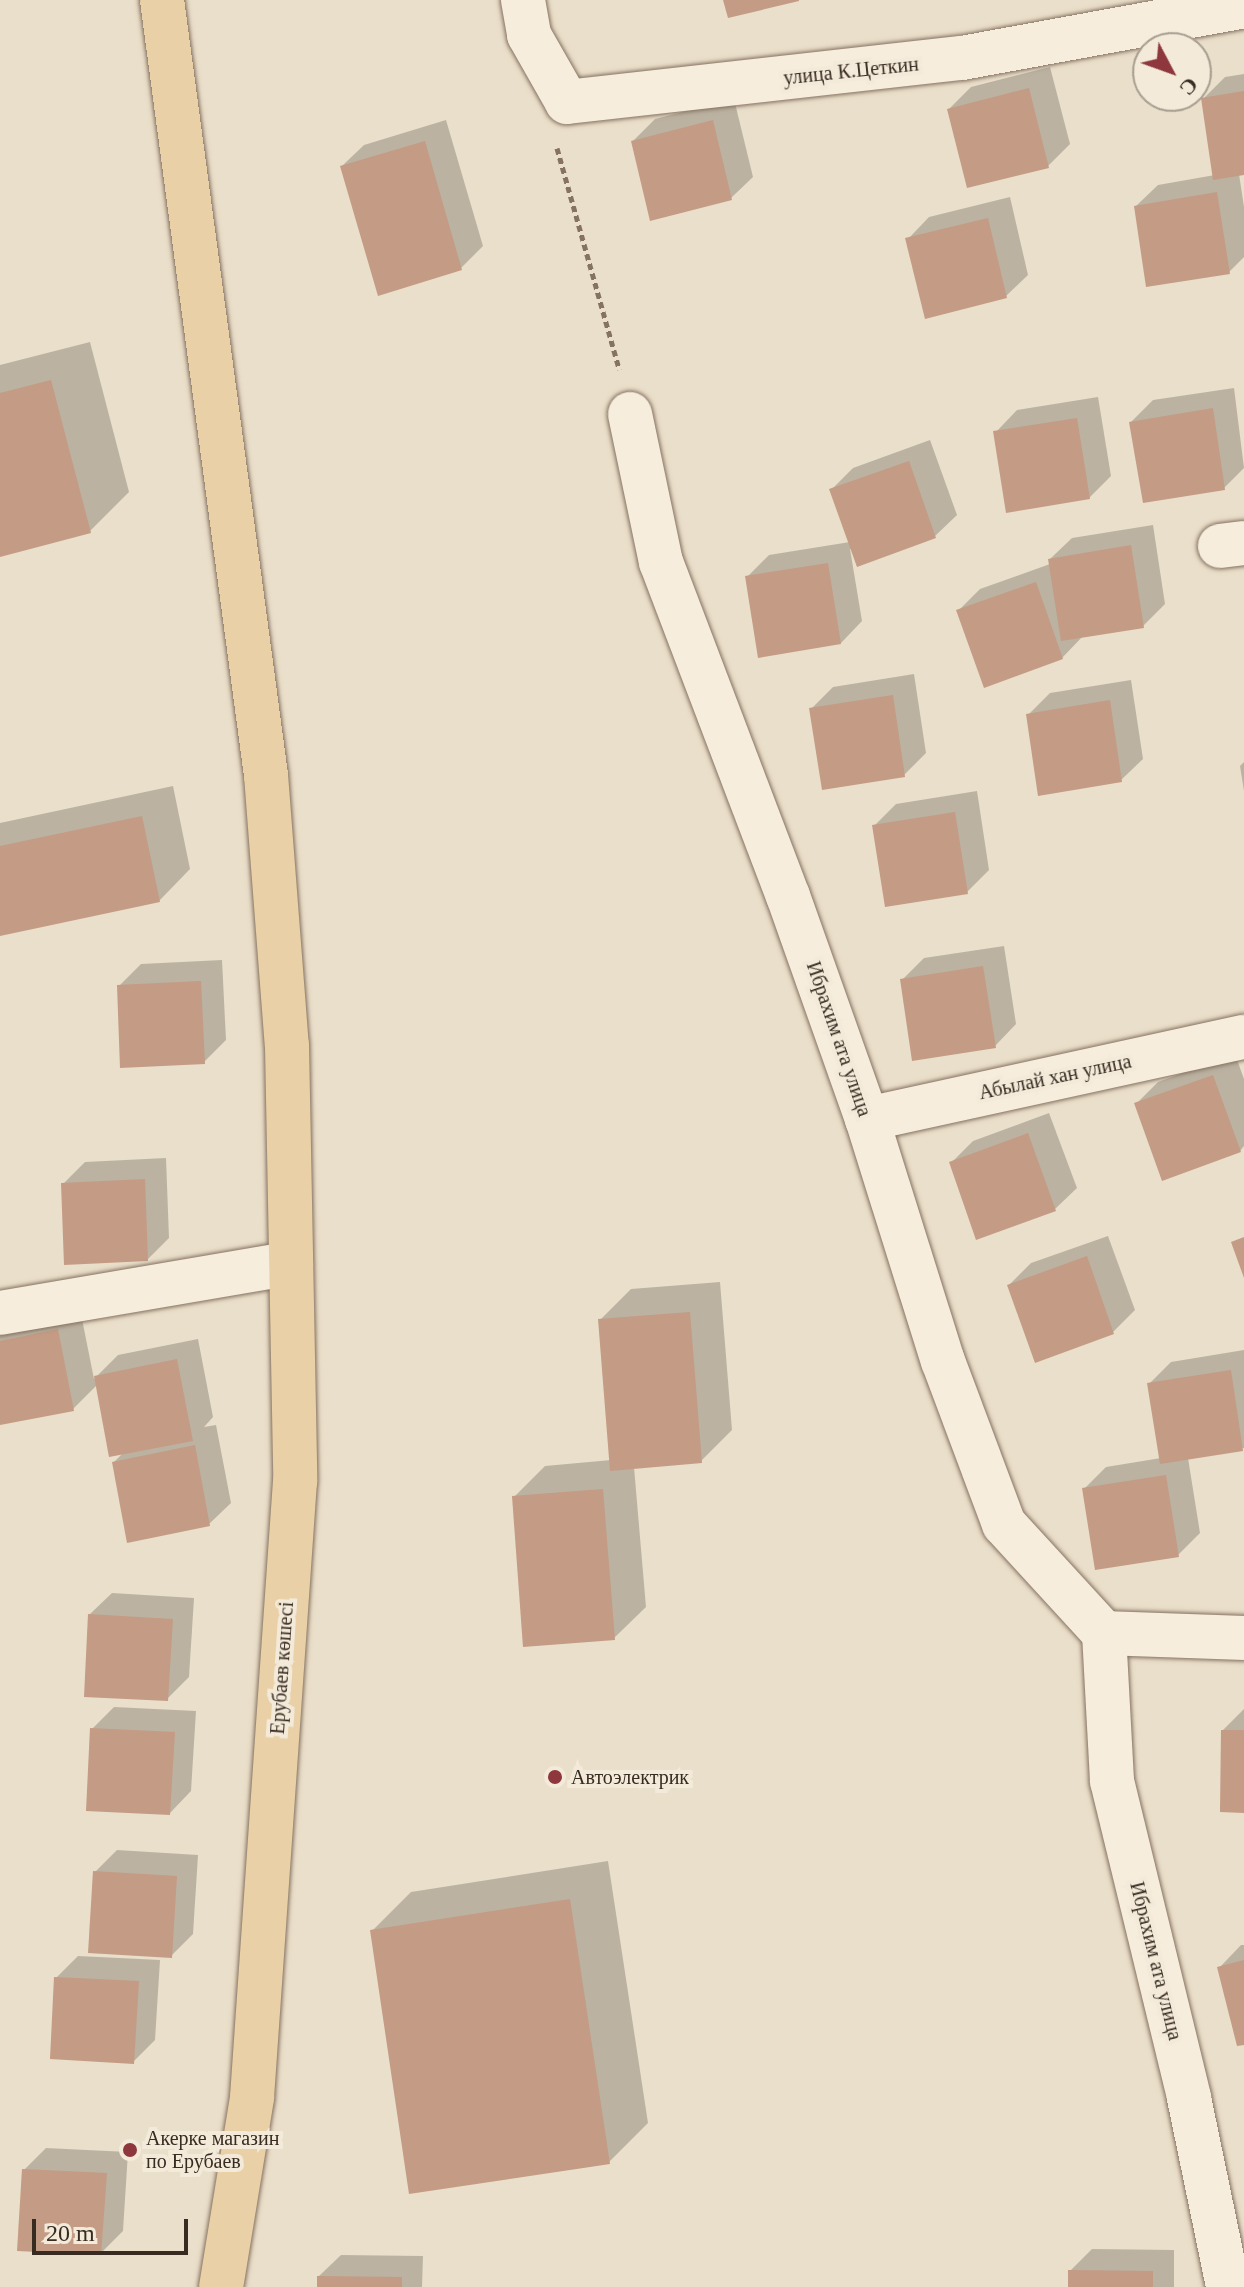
<!DOCTYPE html>
<html>
<head>
<meta charset="utf-8">
<style>
  body { margin:0 }
  #map { position:relative; width:1244px; height:2287px; overflow:hidden; background:#eadfca; font-family:Georgia,serif }
  div>[style] { position:absolute }
  [style*='--x'] { left:calc(var(--x)*1px); top:calc(var(--y)*1px); width:calc(var(--w)*1px); rotate:calc(var(--a)*1deg) }
  .shadow>* { inset:0; background:#0003 }
  .building>* { inset:0; background:#c49b84 }
  .path>* { height:5px; margin-top:-2.5px; transform-origin:0; background:repeating-linear-gradient(90deg,#857260 0 6px,transparent 0 10px) }
  .roads { filter:drop-shadow(0 0 2px #857260) drop-shadow(0 0 2px #857260) }
  .minor>* { height:44px; margin:-22px; padding:0 22px; transform-origin:22px; border-radius:22px; background:#f6eddd }
  .major>* { height:44px; margin:-22px; padding:0 22px; transform-origin:22px; border-radius:22px; background:#e9d0a7 }
  .dots>* { width:22px; height:22px; translate:-50% -50%; box-sizing:border-box; border:4px solid #f3ead9; border-radius:50% }
  span { translate:-50% -50%; white-space:nowrap; text-align:center; line-height:1.15; -webkit-text-stroke:8px #f3ead9; paint-order:stroke }
  .street-label { font-size:20px; color:#382b22 }
  .poi-label { font-size:20px; color:#382b22 }
  .left { translate:0 -50%; text-align:left }
  .north { position:absolute; left:1132px; top:32px; width:80px; height:80px; box-sizing:border-box; background:#f3ead9; border:2px solid #a89e90; border-radius:50%; rotate:131deg; font-size:22px; font-weight:700; line-height:32px; text-align:center; color:#382b22 }
  .north::after { content:''; display:block; margin:auto; width:28px; height:36px; background:#8e373c; clip-path:polygon(50% 0,100% 100%,50% 72%,0 100%) }
  .scale { position:absolute; left:32px; top:2219px; width:156px; height:36px; box-sizing:border-box; border:4px solid #382b22; border-top:0; padding-left:10px; font-size:24px; line-height:28px; white-space:nowrap; color:#382b22; -webkit-text-stroke:6px #f3ead9; paint-order:stroke }
</style>
</head>
<body>
<div id="map">
  <div class="shadow">
    <i style="clip-path:polygon(1050px 67px,1070px 144px,1048px 166px,949px 109px,971px 87px)"></i>
    <i style="clip-path:polygon(1244px 74px,1244px 173px,1239px 174px,1244px 207px,1244px 257px,1229px 272px,1136px 206px,1158px 185px,1215px 175px,1203px 99px,1225px 77px)"></i>
    <i style="clip-path:polygon(734px 99px,753px 177px,731px 198px,633px 141px,655px 119px)"></i>
    <i style="clip-path:polygon(446px 120px,483px 246px,461px 268px,342px 166px,364px 145px)"></i>
    <i style="clip-path:polygon(1010px 197px,1028px 275px,1006px 296px,908px 239px,929px 217px)"></i>
    <i style="clip-path:polygon(90px 342px,129px 492px,90px 531px,0 555px,0 365px)"></i>
    <i style="clip-path:polygon(1234px 388px,1244px 468px,1224px 488px,1131px 422px,1153px 400px)"></i>
    <i style="clip-path:polygon(1098px 397px,1111px 476px,1089px 498px,996px 432px,1017px 410px)"></i>
    <i style="clip-path:polygon(930px 440px,957px 515px,935px 536px,850px 549px,862px 621px,841px 643px,747px 577px,769px 555px,850px 542px,831px 490px,853px 468px)"></i>
    <i style="clip-path:polygon(1153px 525px,1165px 604px,1143px 626px,1084px 635px,1062px 658px,958px 611px,980px 589px,1050px 564px,1050px 559px,1072px 538px)"></i>
    <i style="clip-path:polygon(914px 674px,926px 753px,904px 775px,811px 709px,833px 687px)"></i>
    <i style="clip-path:polygon(1131px 680px,1143px 759px,1121px 780px,1028px 715px,1050px 693px)"></i>
    <i style="clip-path:polygon(1244px 762px,1244px 791px,1240px 766px)"></i>
    <i style="clip-path:polygon(173px 786px,190px 869px,159px 901px,0 934px,0 823px)"></i>
    <i style="clip-path:polygon(977px 791px,989px 870px,967px 892px,874px 826px,896px 804px)"></i>
    <i style="clip-path:polygon(1004px 946px,1016px 1024px,995px 1046px,902px 980px,924px 958px)"></i>
    <i style="clip-path:polygon(222px 960px,226px 1040px,204px 1062px,119px 986px,141px 964px)"></i>
    <i style="clip-path:polygon(1235px 1054px,1244px 1079px,1244px 1146px,1240px 1151px,1136px 1104px,1158px 1082px)"></i>
    <i style="clip-path:polygon(1049px 1113px,1077px 1188px,1055px 1209px,951px 1163px,973px 1141px)"></i>
    <i style="clip-path:polygon(166px 1158px,169px 1238px,148px 1259px,63px 1184px,85px 1162px)"></i>
    <i style="clip-path:polygon(1108px 1236px,1135px 1310px,1113px 1332px,1009px 1285px,1031px 1263px)"></i>
    <i style="clip-path:polygon(720px 1282px,732px 1430px,701px 1461px,634px 1467px,646px 1607px,614px 1638px,514px 1497px,545px 1466px,611px 1460px,600px 1320px,631px 1289px)"></i>
    <i style="clip-path:polygon(80px 1309px,94px 1379px,118px 1355px,198px 1339px,213px 1417px,204px 1427px,216px 1425px,231px 1503px,209px 1524px,114px 1462px,124px 1452px,97px 1385px,73px 1409px,0 1423px,0 1325px)"></i>
    <i style="clip-path:polygon(1244px 1350px,1244px 1448px,1188px 1458px,1200px 1533px,1178px 1555px,1084px 1489px,1106px 1467px,1161px 1458px,1149px 1384px,1171px 1362px)"></i>
    <i style="clip-path:polygon(112px 1593px,194px 1598px,189px 1677px,167px 1699px,90px 1614px)"></i>
    <i style="clip-path:polygon(114px 1707px,196px 1711px,191px 1791px,170px 1813px,92px 1729px)"></i>
    <i style="clip-path:polygon(1244px 1709px,1244px 1811px,1223px 1730px)"></i>
    <i style="clip-path:polygon(117px 1850px,198px 1855px,193px 1934px,171px 1956px,95px 1872px)"></i>
    <i style="clip-path:polygon(608px 1861px,648px 2123px,609px 2162px,372px 1931px,411px 1892px)"></i>
    <i style="clip-path:polygon(1241px 1945px,1244px 1945px,1244px 2043px,1220px 1967px)"></i>
    <i style="clip-path:polygon(78px 1956px,160px 1960px,155px 2040px,133px 2062px,56px 1978px)"></i>
    <i style="clip-path:polygon(46px 2148px,128px 2152px,123px 2231px,101px 2253px,24px 2170px)"></i>
    <i style="clip-path:polygon(1092px 2249px,1174px 2250px,1174px 2287px,1070px 2287px,1070px 2271px)"></i>
    <i style="clip-path:polygon(341px 2255px,423px 2256px,422px 2287px,319px 2287px,319px 2276px)"></i>
  </div>
  <div class="building">
    <i style="clip-path:polygon(723px 0,799px 0,799px 1px,728px 18px)"></i>
    <i style="clip-path:polygon(1029px 88px,1049px 168px,967px 188px,947px 109px)"></i>
    <i style="clip-path:polygon(1244px 91px,1244px 175px,1213px 180px,1201px 98px)"></i>
    <i style="clip-path:polygon(713px 120px,732px 200px,650px 221px,631px 141px)"></i>
    <i style="clip-path:polygon(425px 141px,462px 270px,378px 296px,340px 166px)"></i>
    <i style="clip-path:polygon(1217px 192px,1230px 274px,1146px 287px,1134px 206px)"></i>
    <i style="clip-path:polygon(988px 218px,1007px 298px,925px 319px,905px 238px)"></i>
    <i style="clip-path:polygon(51px 380px,91px 533px,0 557px,0 393px)"></i>
    <i style="clip-path:polygon(1213px 408px,1225px 490px,1143px 503px,1129px 422px)"></i>
    <i style="clip-path:polygon(1077px 418px,1090px 499px,1006px 513px,993px 431px)"></i>
    <i style="clip-path:polygon(909px 461px,936px 538px,857px 567px,829px 489px)"></i>
    <i style="clip-path:polygon(1131px 545px,1144px 628px,1061px 641px,1048px 559px)"></i>
    <i style="clip-path:polygon(828px 563px,841px 644px,758px 658px,745px 576px)"></i>
    <i style="clip-path:polygon(1036px 582px,1063px 659px,984px 688px,956px 610px)"></i>
    <i style="clip-path:polygon(893px 695px,905px 777px,822px 790px,809px 708px)"></i>
    <i style="clip-path:polygon(1110px 700px,1122px 782px,1038px 796px,1026px 714px)"></i>
    <i style="clip-path:polygon(955px 812px,968px 894px,885px 907px,872px 825px)"></i>
    <i style="clip-path:polygon(142px 816px,160px 902px,0 936px,0 846px)"></i>
    <i style="clip-path:polygon(983px 966px,996px 1048px,912px 1061px,900px 979px)"></i>
    <i style="clip-path:polygon(201px 981px,205px 1064px,120px 1068px,117px 985px)"></i>
    <i style="clip-path:polygon(1213px 1075px,1241px 1152px,1162px 1181px,1134px 1103px)"></i>
    <i style="clip-path:polygon(1028px 1133px,1056px 1211px,976px 1240px,949px 1162px)"></i>
    <i style="clip-path:polygon(145px 1179px,148px 1261px,64px 1265px,61px 1183px)"></i>
    <i style="clip-path:polygon(1244px 1237px,1244px 1278px,1231px 1242px)"></i>
    <i style="clip-path:polygon(1087px 1256px,1114px 1334px,1035px 1363px,1007px 1285px)"></i>
    <i style="clip-path:polygon(690px 1312px,702px 1463px,610px 1471px,598px 1319px)"></i>
    <i style="clip-path:polygon(58px 1329px,74px 1411px,0 1425px,0 1341px)"></i>
    <i style="clip-path:polygon(177px 1359px,193px 1441px,109px 1457px,94px 1376px)"></i>
    <i style="clip-path:polygon(1231px 1370px,1243px 1451px,1160px 1464px,1147px 1383px)"></i>
    <i style="clip-path:polygon(195px 1445px,210px 1526px,127px 1543px,112px 1462px)"></i>
    <i style="clip-path:polygon(1166px 1475px,1179px 1557px,1095px 1570px,1082px 1488px)"></i>
    <i style="clip-path:polygon(603px 1489px,615px 1640px,523px 1647px,512px 1496px)"></i>
    <i style="clip-path:polygon(88px 1614px,173px 1619px,168px 1701px,84px 1697px)"></i>
    <i style="clip-path:polygon(90px 1728px,175px 1732px,170px 1815px,86px 1811px)"></i>
    <i style="clip-path:polygon(1221px 1730px,1244px 1730px,1244px 1813px,1220px 1812px)"></i>
    <i style="clip-path:polygon(93px 1871px,177px 1876px,172px 1958px,88px 1953px)"></i>
    <i style="clip-path:polygon(570px 1899px,610px 2164px,409px 2194px,370px 1930px)"></i>
    <i style="clip-path:polygon(1244px 1960px,1244px 2045px,1237px 2046px,1217px 1967px)"></i>
    <i style="clip-path:polygon(54px 1977px,139px 1981px,134px 2064px,50px 2059px)"></i>
    <i style="clip-path:polygon(22px 2169px,107px 2173px,101px 2255px,17px 2251px)"></i>
    <i style="clip-path:polygon(1068px 2270px,1153px 2271px,1153px 2287px,1068px 2287px)"></i>
    <i style="clip-path:polygon(317px 2276px,402px 2277px,402px 2287px,317px 2287px)"></i>
  </div>
  <div class="path">
    <i style="--x:557;--y:148;--w:230;--a:74.3"></i>
  </div>
  <div class="roads">
    <div class="minor">
      <i style="--x:523;--y:0;--w:36;--a:80"></i>
      <i style="--x:529;--y:35;--w:77;--a:60.4"></i>
      <i style="--x:567;--y:102;--w:397;--a:-6.4"></i>
      <i style="--x:962;--y:58;--w:287;--a:-10.4"></i>
      <i style="--x:630;--y:414;--w:151;--a:78.2"></i>
      <i style="--x:661;--y:562;--w:357;--a:69.2"></i>
      <i style="--x:788;--y:896;--w:237;--a:70.5"></i>
      <i style="--x:867;--y:1119;--w:254;--a:72.6"></i>
      <i style="--x:943;--y:1361;--w:174;--a:69.5"></i>
      <i style="--x:1004;--y:1524;--w:148;--a:47.5"></i>
      <i style="--x:1104;--y:1633;--w:148;--a:86.9"></i>
      <i style="--x:1112;--y:1781;--w:326;--a:76.3"></i>
      <i style="--x:1189;--y:2098;--w:193;--a:78.3"></i>
      <i style="--x:1220;--y:546;--w:24;--a:-7"></i>
      <i style="--x:867;--y:1119;--w:386;--a:-12.3"></i>
      <i style="--x:0;--y:1313;--w:295;--a:-9.7"></i>
      <i style="--x:1104;--y:1633;--w:140;--a:2"></i>
    </div>
    <div class="major">
      <i style="--x:162;--y:0;--w:782;--a:82.36"></i>
      <i style="--x:266;--y:775;--w:271;--a:85.6"></i>
      <i style="--x:287;--y:1045;--w:436;--a:88.9"></i>
      <i style="--x:295;--y:1481;--w:618;--a:93.99"></i>
      <i style="--x:252;--y:2098;--w:192;--a:99.3"></i>
    </div>
  </div>
  <div class="dots">
    <i style="left:555px;top:1777px;background:#8e373c"></i>
    <i style="left:130px;top:2150px;background:#8e373c"></i>
  </div>
  <div class="street-label">
    <span style="left:851px;top:71px;rotate:-6deg">улица К.Цеткин</span>
    <span style="left:839px;top:1039px;rotate:71deg">Ибрахим ата улица</span>
    <span style="left:1055px;top:1077px;rotate:-12deg">Абылай хан улица</span>
    <span style="left:282px;top:1668px;rotate:-86deg">Ерубаев көшесі</span>
    <span style="left:1156px;top:1961px;rotate:76deg">Ибрахим ата улица</span>
  </div>
  <div class="poi-label">
    <span class="left" style="left:571px;top:1777px">Автоэлектрик</span>
    <span class="left" style="left:146px;top:2150px">Акерке магазин<br>по Ерубаев</span>
  </div>
  <div class="north">С</div>
  <div class="scale">20 m</div>
</div>
</body>
</html>
